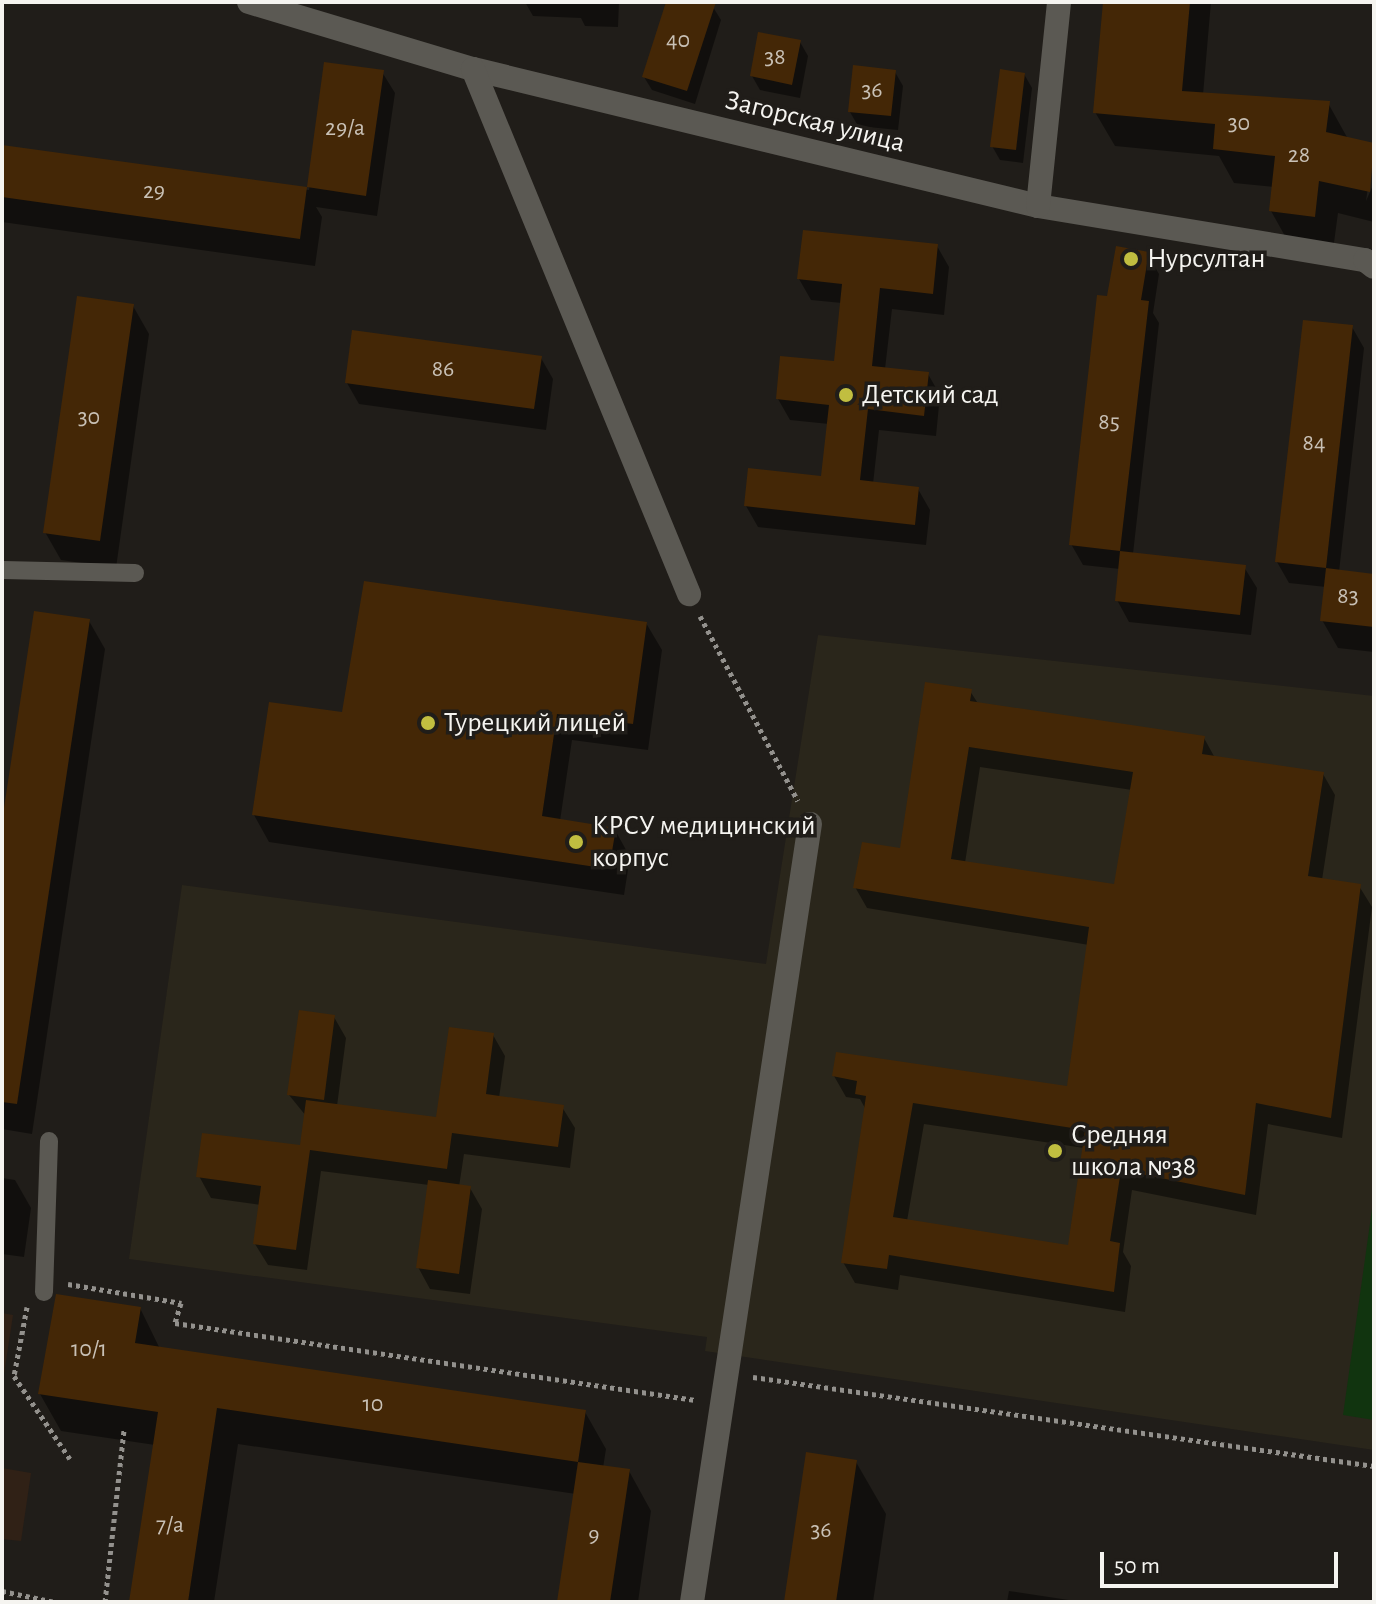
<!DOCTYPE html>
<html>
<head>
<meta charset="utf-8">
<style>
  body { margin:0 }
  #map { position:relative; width:1376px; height:1604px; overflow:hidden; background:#201d19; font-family:"Alegreya Sans",sans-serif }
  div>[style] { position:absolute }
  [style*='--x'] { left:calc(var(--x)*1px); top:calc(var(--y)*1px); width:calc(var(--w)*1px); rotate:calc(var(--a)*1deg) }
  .commercial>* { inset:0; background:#302116 }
  .built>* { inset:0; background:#2a261b }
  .green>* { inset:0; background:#11340f }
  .shadow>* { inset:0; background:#0007 }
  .building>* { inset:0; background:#442706 }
  .path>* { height:5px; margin-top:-2.5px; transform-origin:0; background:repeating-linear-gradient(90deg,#93918d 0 4px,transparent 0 8px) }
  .lane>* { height:18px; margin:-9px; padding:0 9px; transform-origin:9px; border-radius:9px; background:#5b5953 }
  .street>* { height:24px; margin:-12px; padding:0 12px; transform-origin:12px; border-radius:12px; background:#5b5953 }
  .dots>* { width:22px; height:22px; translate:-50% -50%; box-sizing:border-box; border:4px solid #201d19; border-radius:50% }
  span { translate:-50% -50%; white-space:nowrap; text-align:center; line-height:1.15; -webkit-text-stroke:7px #201d19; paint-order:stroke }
  .number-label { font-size:24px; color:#c9c1b6 }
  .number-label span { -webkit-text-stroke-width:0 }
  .street-label { font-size:28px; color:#f5f4f0 }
  .poi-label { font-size:28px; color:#f5f4f0 }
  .left { translate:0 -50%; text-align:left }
  .frame { position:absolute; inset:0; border:4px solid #f5f4f0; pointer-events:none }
  .scale { position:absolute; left:1100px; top:1552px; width:238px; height:36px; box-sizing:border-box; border:4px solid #f5f4f0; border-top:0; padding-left:10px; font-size:24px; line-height:28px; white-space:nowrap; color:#f5f4f0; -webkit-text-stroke:6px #201d19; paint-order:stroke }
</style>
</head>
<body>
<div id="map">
  <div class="commercial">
    <i style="clip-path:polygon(2px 1313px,13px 1315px,2px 1387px)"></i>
    <i style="clip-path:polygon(2px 1468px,31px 1473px,21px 1541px,2px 1539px)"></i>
  </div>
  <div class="built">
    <i style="clip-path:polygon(818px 635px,1374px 696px,1374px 1450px,705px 1351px,707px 1337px,129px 1259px,182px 885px,766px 964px)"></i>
  </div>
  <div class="green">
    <i style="clip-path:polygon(1374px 1195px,1374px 1420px,1343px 1415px)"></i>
  </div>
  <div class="shadow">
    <i style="clip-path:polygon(525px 2px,619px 2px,618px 27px,585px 26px,581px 18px,533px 16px)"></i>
    <i style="clip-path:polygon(668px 2px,713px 7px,721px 20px,695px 104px,652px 90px,644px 77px)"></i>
    <i style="clip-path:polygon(1105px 2px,1211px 2px,1203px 95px,1328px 103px,1348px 139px,1374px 145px,1366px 201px,1374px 183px,1374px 222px,1338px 213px,1333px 250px,1290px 245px,1271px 211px,1274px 187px,1234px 183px,1219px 156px,1115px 146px,1095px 112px)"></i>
    <i style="clip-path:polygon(800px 42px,808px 56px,800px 98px,760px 90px,752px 76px)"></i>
    <i style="clip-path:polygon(326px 64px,382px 72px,395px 93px,377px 216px,316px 207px,322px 217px,315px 266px,2px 222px,2px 147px,309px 190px)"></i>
    <i style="clip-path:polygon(895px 72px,903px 86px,898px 130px,858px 126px,850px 112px)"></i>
    <i style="clip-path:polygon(1024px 74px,1032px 88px,1023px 163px,1000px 160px,992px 146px)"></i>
    <i style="clip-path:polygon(937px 246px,949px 267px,944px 315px,892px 309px,885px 369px,928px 374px,940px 395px,936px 436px,879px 430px,873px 484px,918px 489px,930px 510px,926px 545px,758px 527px,746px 506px,823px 478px,829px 424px,790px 420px,778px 399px,835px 364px,842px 303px,811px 300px,799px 279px)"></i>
    <i style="clip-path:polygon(1147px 254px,1159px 274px,1153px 313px,1159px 323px,1133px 554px,1244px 567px,1257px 588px,1251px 635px,1129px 622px,1117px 600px,1120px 569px,1083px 565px,1071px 544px,1109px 299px)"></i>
    <i style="clip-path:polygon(133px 306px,149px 334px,116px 568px,61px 560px,45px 532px)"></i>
    <i style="clip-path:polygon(1352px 327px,1364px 348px,1339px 572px,1374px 576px,1374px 652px,1338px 648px,1322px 620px,1326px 587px,1289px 583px,1277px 562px)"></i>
    <i style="clip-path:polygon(541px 358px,553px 379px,546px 430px,359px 404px,347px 383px)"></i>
    <i style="clip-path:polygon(89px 621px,105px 649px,32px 1134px,2px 1129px,2px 835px)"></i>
    <i style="clip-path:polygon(646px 623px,662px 650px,648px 750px,572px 740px,560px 821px,615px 830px,630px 857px,624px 895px,269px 842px,254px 815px,344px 714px)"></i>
    <i style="clip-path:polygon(evenodd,970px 691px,979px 705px,1204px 738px,1215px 758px,1323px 774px,1335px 795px,1322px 880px,1359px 886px,1372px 907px,1342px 1138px,1268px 1124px,1256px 1215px,1132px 1190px,1123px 1252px,1131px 1266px,1125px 1312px,900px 1275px,898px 1290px,855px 1283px,843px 1262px,866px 1110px,860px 1099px,846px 1097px,834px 1076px,1069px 1088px,1089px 945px,867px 908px,855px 887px,902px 851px,970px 691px,980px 767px,1132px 790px,1116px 887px,965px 863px,980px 767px,970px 691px,924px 1124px,1084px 1148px,1070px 1247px,907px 1221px,924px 1124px)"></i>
    <i style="clip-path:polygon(334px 1017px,346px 1038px,337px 1106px,438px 1119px,493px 1035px,505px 1056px,499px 1098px,562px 1107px,575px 1128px,570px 1168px,464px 1154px,459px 1187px,470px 1188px,482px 1209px,470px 1294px,430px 1289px,418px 1267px,429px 1185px,321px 1171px,307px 1270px,268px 1265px,255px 1244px,261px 1205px,211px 1198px,199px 1176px,301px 1148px,306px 1116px,289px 1095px)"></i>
    <i style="clip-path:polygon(2px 1178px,15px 1180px,31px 1208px,24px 1257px,2px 1254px)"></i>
    <i style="clip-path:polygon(140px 1308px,160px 1349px,585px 1412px,606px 1449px,603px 1468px,629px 1471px,651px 1511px,638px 1602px,560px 1602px,576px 1494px,238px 1444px,214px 1602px,131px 1602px,155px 1445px,61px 1431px,40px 1394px)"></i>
    <i style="clip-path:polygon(856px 1462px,886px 1514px,873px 1602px,786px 1602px)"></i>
    <i style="clip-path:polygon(1009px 1591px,1082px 1602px,1007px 1602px)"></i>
  </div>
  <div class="building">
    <i style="clip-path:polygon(666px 2px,716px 2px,687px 91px,642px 77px)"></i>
    <i style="clip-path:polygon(1103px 2px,1190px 2px,1182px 91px,1330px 101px,1326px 132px,1374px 143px,1370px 192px,1319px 181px,1315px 217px,1269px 211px,1275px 156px,1213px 149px,1215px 124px,1093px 113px)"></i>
    <i style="clip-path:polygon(758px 32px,801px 40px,792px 85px,750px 76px)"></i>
    <i style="clip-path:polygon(324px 62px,384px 70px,366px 196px,307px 187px)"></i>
    <i style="clip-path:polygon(853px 65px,896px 70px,891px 116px,848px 112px)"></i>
    <i style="clip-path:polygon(1000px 69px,1025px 73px,1016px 150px,990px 147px)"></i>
    <i style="clip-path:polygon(2px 145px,307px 187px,300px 239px,2px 197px)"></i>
    <i style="clip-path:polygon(803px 230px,938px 244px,933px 294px,880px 288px,872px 366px,929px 372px,924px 416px,868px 409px,860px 480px,919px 487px,915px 525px,744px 506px,748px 468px,821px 476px,829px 405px,776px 399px,780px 356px,834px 361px,842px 284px,797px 279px)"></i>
    <i style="clip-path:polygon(1116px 246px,1149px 252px,1141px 300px,1149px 301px,1120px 551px,1069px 545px,1097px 295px,1107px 296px)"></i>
    <i style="clip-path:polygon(77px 296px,134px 304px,100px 541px,43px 533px)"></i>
    <i style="clip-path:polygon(1303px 320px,1353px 325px,1326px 568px,1275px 562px)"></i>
    <i style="clip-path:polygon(352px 330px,542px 356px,534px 409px,345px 383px)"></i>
    <i style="clip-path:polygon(1120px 551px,1246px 565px,1240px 615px,1115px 601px)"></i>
    <i style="clip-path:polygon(1326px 568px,1374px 574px,1374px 627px,1320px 621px)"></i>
    <i style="clip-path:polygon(364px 581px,647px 622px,633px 724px,557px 714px,542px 816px,616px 828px,609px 869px,252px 815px,269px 702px,342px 712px)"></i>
    <i style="clip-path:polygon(34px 611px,90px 619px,17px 1104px,2px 1102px,2px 821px)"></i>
    <i style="clip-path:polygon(evenodd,925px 682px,972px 689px,970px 701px,1205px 736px,1202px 754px,1324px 772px,1308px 876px,1361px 884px,1331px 1118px,1256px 1103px,1245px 1195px,1121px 1170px,1110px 1241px,1120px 1243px,1114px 1292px,889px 1255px,887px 1269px,841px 1263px,866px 1096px,855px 1094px,857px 1081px,832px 1076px,836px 1052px,1067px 1086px,1089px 927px,853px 888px,862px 842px,900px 848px,925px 682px,969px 747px,1133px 772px,1114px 884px,951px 859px,969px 747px,925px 682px,913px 1103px,1085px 1130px,1068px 1245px,893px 1217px,913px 1103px)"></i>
    <i style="clip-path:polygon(299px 1010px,335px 1015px,324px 1100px,287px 1095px)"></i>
    <i style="clip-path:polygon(449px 1027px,494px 1033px,486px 1094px,564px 1105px,558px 1147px,452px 1133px,447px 1169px,310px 1150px,296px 1250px,253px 1244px,261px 1186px,196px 1177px,202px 1133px,300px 1145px,306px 1100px,436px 1117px)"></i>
    <i style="clip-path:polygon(428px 1180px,471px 1186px,459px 1274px,416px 1268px)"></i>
    <i style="clip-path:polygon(56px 1294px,141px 1307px,135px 1343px,586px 1410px,578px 1462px,217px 1408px,188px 1602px,129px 1602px,158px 1412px,38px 1394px)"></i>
    <i style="clip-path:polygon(806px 1452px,857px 1460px,836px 1602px,784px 1602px)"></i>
    <i style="clip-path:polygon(578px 1462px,630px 1469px,610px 1602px,557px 1602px)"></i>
  </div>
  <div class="path">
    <i style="--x:700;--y:616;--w:209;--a:62.1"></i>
    <i style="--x:68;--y:1284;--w:115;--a:9.5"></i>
    <i style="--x:181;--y:1303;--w:21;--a:107"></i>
    <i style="--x:175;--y:1323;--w:526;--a:8.42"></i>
    <i style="--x:27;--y:1307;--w:70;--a:100.7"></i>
    <i style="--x:14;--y:1376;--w:100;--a:56"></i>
    <i style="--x:753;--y:1377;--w:627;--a:8.16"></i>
    <i style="--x:2;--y:1591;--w:54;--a:11.7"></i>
    <i style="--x:105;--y:1602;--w:173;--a:-83.7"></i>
  </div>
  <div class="lane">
    <i style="--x:3;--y:570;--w:132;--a:1.3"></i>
    <i style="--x:44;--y:1292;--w:151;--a:-88.1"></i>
  </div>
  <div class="street">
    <i style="--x:249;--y:2;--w:234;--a:16.7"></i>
    <i style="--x:473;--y:69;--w:581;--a:13.63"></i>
    <i style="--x:1038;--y:206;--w:331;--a:9.4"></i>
    <i style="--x:1365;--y:260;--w:11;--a:38"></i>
    <i style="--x:473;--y:69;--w:568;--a:67.64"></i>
    <i style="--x:1038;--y:206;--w:205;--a:-84.1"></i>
    <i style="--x:692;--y:1602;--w:787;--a:-81.38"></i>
  </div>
  <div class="dots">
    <i style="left:1131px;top:259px;background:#c1be40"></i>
    <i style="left:846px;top:395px;background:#c1be40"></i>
    <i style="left:428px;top:723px;background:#c1be40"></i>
    <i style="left:576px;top:842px;background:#c1be40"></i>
    <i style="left:1055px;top:1151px;background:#c1be40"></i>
  </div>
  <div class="number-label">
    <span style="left:678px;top:41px">40</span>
    <span style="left:775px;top:58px">38</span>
    <span style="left:872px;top:91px">36</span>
    <span style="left:1239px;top:124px">30</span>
    <span style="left:345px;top:129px">29/а</span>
    <span style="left:1299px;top:156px">28</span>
    <span style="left:154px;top:192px">29</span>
    <span style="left:443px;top:370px">86</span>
    <span style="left:89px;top:418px">30</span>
    <span style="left:1109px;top:423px">85</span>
    <span style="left:1314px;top:444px">84</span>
    <span style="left:1348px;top:597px">83</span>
    <span style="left:89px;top:1350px">10/1</span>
    <span style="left:373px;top:1405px">10</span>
    <span style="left:170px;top:1526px">7/а</span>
    <span style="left:821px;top:1531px">36</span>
    <span style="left:594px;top:1536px">9</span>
  </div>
  <div class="street-label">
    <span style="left:815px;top:122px;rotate:14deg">Загорская улица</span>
  </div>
  <div class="poi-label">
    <span class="left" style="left:1147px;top:259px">Нурсултан</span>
    <span class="left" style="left:862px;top:395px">Детский сад</span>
    <span class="left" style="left:444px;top:723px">Турецкий лицей</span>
    <span class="left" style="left:592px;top:842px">КРСУ медицинский<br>корпус</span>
    <span class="left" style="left:1071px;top:1151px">Средняя<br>школа №38</span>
  </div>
  <div class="frame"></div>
  <div class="scale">50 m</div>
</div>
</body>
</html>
